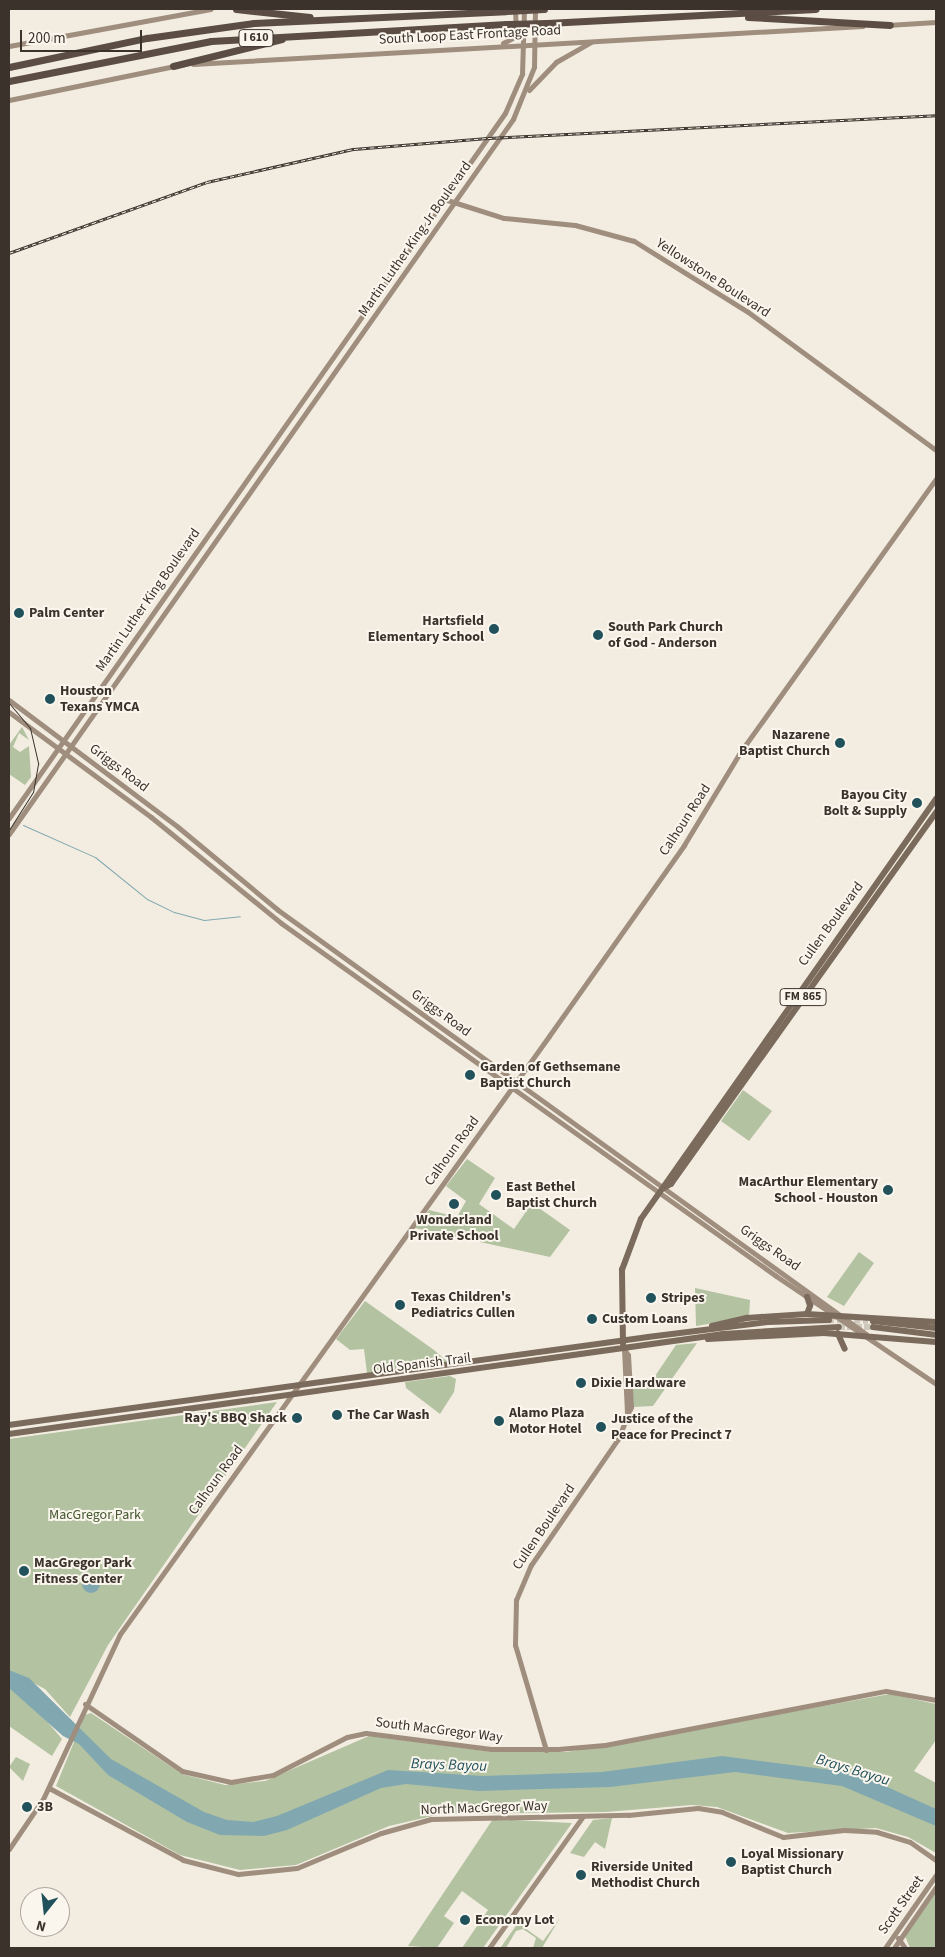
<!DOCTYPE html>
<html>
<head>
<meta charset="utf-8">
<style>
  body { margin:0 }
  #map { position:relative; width:945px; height:1957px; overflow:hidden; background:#f3ede1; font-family:"Source Sans 3",sans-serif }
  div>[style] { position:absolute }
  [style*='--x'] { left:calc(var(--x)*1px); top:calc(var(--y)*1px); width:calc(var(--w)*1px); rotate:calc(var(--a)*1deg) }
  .green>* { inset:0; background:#b3c2a1 }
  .water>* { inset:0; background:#81a8b0 }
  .round { border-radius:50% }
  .stream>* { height:1px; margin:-0.5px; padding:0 0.5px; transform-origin:0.5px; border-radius:0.5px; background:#81a8b0 }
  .primary-tunnel>* { height:5.5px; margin-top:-2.75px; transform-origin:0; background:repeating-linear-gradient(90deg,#cec8bd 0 5.5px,transparent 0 8.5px) }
  .secondary>* { height:5px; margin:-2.5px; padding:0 2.5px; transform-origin:2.5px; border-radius:2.5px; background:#9f8e7e }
  .primary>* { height:5.5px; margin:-2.75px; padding:0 2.75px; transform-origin:2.75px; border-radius:2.75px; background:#7b6b5d }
  .highway>* { height:7px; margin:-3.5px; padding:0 3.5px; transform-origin:3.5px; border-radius:3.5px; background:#5b4d43 }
  .tram>* { height:1px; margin:-0.5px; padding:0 0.5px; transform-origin:0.5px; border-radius:0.5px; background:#3a322b }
  .rail>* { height:3px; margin-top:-1.5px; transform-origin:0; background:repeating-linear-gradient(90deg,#faf6ee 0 4px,#3a322b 0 8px); box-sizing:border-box; border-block:1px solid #3a322b }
  .highway-bridge>* { height:7px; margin:-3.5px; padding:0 3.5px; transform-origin:3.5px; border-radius:3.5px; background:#5b4d43 }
  .dots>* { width:14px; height:14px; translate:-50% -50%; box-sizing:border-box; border:2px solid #faf6ee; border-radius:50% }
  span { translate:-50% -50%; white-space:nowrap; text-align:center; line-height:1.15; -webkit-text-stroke:4px #faf6ee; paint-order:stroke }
  .shield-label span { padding:1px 4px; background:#faf6ee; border:1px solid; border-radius:4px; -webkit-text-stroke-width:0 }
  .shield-label { font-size:12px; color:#3a322b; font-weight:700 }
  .street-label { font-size:14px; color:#3a322b }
  .poi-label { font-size:14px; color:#3a322b; font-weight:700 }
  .left { translate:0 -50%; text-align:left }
  .right { translate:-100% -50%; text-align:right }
  .park-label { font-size:14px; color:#455830 }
  .water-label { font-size:15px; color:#21515b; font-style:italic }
  .frame { position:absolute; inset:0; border:10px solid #3a322b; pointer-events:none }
  .north { position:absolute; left:20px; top:1887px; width:50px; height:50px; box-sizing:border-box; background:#faf6ee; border:1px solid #ada8a0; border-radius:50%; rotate:196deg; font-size:14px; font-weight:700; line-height:20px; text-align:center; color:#3a322b }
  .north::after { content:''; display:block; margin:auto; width:18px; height:22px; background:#21515b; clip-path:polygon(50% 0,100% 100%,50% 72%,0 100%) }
  .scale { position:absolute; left:20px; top:30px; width:122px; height:22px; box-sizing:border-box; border:2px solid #3a322b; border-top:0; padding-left:6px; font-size:15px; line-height:18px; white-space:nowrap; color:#3a322b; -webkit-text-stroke:4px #faf6ee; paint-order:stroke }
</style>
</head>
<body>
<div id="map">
  <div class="green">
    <i style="clip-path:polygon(22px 727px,29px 740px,19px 733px,13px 747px,20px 752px,29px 746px,31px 777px,25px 785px,9px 774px,9px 745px)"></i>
    <i style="clip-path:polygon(743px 1090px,772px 1111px,749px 1141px,721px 1121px)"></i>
    <i style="clip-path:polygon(467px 1159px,495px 1178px,479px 1204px,514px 1229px,532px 1203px,570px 1230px,550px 1257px,415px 1228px,429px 1210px,457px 1217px,466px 1201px,446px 1186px)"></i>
    <i style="clip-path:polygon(859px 1252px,874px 1263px,844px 1306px,827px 1297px)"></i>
    <i style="clip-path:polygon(695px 1288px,750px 1300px,749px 1317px,696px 1326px)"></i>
    <i style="clip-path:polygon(365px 1301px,434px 1350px,448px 1362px,367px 1373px,364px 1349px,350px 1350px,336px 1339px)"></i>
    <i style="clip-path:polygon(697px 1343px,653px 1406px,633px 1407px,633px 1381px,653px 1379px,676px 1345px)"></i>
    <i style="clip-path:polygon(450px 1376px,456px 1379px,454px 1392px,440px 1414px,406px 1388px,405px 1382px)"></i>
    <i style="clip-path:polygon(277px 1402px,108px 1645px,70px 1717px,45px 1689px,9px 1670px,9px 1439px)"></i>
    <i style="clip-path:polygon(9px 1688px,28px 1699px,62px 1739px,52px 1756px,9px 1726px)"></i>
    <i style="clip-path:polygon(890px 1694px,936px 1704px,936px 1740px,914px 1771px,936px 1783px,936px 1853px,908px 1837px,876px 1828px,788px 1833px,717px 1807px,692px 1805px,606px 1812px,441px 1814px,389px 1826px,296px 1865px,240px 1870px,180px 1855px,56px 1786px,85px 1715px,91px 1713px,182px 1774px,225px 1785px,265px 1781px,369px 1736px,493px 1752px,567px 1752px)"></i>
    <i style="clip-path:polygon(16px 1757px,30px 1764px,23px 1781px,9px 1767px)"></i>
    <i style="clip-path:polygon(612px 1818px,605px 1849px,595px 1842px,584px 1857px,570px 1853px,593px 1820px)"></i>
    <i style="clip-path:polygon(493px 1819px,572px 1823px,483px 1948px,462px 1948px,488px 1910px,462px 1891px,444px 1916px,454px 1923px,437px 1948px,408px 1946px)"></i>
    <i style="clip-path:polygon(936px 1891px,936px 1948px,910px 1948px,905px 1936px)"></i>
    <i style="clip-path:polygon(560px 1918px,542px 1948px,533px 1948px,536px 1938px,523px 1929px,516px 1931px,506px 1948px,501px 1947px,518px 1923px,543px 1941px)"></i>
  </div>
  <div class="water">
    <i class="round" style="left:82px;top:1575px;width:18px;height:18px"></i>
    <i style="clip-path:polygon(9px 1670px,29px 1678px,111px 1759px,204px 1812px,227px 1820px,253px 1822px,277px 1816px,388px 1770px,483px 1776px,602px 1772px,722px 1756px,839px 1771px,876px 1782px,936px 1809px,936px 1826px,842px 1786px,735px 1772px,610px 1787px,479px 1791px,406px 1784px,381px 1788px,287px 1830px,264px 1836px,220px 1835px,187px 1822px,108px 1775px,79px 1744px,63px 1736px,9px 1688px)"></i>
  </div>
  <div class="stream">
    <i style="--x:23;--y:825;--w:79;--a:24"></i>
    <i style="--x:95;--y:857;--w:67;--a:38.9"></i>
    <i style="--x:147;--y:899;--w:30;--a:26"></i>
    <i style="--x:174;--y:912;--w:31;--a:15"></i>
    <i style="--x:204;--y:920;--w:36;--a:-6"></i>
  </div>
  <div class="primary-tunnel">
    <i style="--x:829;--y:1320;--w:44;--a:1.3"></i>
    <i style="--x:839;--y:1327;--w:34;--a:0"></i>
  </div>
  <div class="secondary">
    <i style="--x:887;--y:25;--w:49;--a:-3.5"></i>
    <i style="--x:503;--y:43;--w:15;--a:-28"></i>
    <i style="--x:516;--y:36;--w:27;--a:-92"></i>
    <i style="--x:9;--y:46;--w:205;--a:-10.4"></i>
    <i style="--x:193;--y:64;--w:671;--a:-3.25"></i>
    <i style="--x:529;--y:90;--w:39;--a:-46"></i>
    <i style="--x:556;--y:62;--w:40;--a:-29.7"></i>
    <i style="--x:9;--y:100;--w:169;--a:-11.6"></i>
    <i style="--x:444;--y:199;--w:63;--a:17.6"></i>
    <i style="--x:504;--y:218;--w:71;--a:5.6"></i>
    <i style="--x:575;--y:225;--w:61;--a:15.2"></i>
    <i style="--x:634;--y:241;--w:134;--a:31.9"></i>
    <i style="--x:748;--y:312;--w:233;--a:36.3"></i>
    <i style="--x:9;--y:700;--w:211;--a:36.9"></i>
    <i style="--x:178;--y:827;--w:130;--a:39.7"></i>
    <i style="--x:278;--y:910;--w:725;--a:35.79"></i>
    <i style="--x:9;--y:712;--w:177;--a:36.5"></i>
    <i style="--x:151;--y:817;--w:168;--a:39.2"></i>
    <i style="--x:281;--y:923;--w:608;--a:35.49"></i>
    <i style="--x:776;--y:1276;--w:193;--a:34"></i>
    <i style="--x:9;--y:818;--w:862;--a:-54.87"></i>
    <i style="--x:505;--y:113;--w:43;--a:-66.4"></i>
    <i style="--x:522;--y:74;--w:65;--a:-88.2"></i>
    <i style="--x:9;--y:834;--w:875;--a:-54.82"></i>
    <i style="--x:513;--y:119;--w:56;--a:-68"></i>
    <i style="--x:534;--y:67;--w:58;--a:-89"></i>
    <i style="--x:624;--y:1349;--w:64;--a:87.3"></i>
    <i style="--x:85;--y:1704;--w:118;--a:34.6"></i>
    <i style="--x:182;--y:1771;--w:50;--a:12.7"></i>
    <i style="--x:231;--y:1782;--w:43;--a:-9.5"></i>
    <i style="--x:273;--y:1775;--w:83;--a:-27.2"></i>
    <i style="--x:347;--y:1737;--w:19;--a:-12"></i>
    <i style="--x:366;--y:1733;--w:126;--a:7.3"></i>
    <i style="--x:491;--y:1749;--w:67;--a:0"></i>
    <i style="--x:558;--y:1749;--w:47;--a:-4.9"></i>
    <i style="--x:605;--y:1745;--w:286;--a:-10.9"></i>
    <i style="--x:886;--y:1691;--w:51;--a:10.2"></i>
    <i style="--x:546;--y:1750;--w:109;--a:-106.4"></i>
    <i style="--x:515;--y:1645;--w:45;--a:-88.7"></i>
    <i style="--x:516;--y:1600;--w:38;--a:-67"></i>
    <i style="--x:531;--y:1565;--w:153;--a:-55.4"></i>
    <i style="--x:618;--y:1439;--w:35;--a:-68"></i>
    <i style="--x:631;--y:1407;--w:52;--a:-93.3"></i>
    <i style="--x:628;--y:1355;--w:7;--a:-124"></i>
    <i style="--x:49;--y:1788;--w:152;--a:28.2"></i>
    <i style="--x:183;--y:1860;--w:57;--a:14.3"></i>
    <i style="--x:238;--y:1874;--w:59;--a:-5.8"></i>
    <i style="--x:297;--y:1868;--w:91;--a:-22.6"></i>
    <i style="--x:381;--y:1833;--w:52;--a:-15.6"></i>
    <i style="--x:431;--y:1819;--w:197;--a:-1.2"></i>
    <i style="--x:628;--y:1815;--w:70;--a:-5.7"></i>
    <i style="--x:698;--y:1808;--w:24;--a:9"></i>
    <i style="--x:722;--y:1812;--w:66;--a:22.3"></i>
    <i style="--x:783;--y:1837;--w:61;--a:-6.5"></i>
    <i style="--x:844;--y:1830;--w:33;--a:3"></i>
    <i style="--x:877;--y:1832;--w:34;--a:17"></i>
    <i style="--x:910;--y:1842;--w:32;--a:35"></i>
    <i style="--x:9;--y:1849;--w:60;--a:-55.8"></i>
    <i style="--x:43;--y:1799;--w:182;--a:-65"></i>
    <i style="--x:120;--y:1634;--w:736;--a:-54.34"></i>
    <i style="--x:549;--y:1036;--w:234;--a:-54.7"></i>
    <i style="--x:684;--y:845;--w:110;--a:-58.8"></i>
    <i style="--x:741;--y:751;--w:335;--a:-54.4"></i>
    <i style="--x:898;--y:1938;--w:12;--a:55"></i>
    <i style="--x:489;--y:1948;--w:162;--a:-54.5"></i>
    <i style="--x:885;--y:1948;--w:89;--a:-55.1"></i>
    <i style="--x:894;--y:1948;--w:74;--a:-55.5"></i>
  </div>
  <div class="primary">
    <i style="--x:664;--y:1188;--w:8;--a:-30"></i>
    <i style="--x:671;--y:1184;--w:457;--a:-54.5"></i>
    <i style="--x:807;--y:1314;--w:9;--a:-69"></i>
    <i style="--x:810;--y:1306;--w:9;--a:-108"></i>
    <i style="--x:873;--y:1321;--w:63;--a:6.3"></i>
    <i style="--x:712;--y:1326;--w:36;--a:-13"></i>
    <i style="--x:747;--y:1318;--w:60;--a:-3.8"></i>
    <i style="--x:807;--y:1314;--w:129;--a:3.5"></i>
    <i style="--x:873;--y:1327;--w:64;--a:7.2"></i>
    <i style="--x:838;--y:1333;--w:17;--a:66"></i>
    <i style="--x:708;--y:1339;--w:116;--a:-3"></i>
    <i style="--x:824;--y:1333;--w:112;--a:4.6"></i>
    <i style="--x:623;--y:1344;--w:74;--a:-90.8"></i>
    <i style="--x:622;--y:1270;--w:54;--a:-69.6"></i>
    <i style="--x:641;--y:1219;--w:513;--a:-54.92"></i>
    <i style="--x:9;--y:1425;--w:645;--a:-7.84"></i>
    <i style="--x:648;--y:1337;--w:122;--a:-7.1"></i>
    <i style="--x:769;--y:1322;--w:60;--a:-1.9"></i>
    <i style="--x:9;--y:1434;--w:721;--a:-7.97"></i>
    <i style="--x:723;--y:1334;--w:116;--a:-3.5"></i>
  </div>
  <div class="highway">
    <i style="--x:236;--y:9;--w:74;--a:6.2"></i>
    <i style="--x:748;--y:17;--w:142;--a:3.2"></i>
    <i style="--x:547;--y:23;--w:269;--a:-3"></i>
    <i style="--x:173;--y:66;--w:112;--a:-13.9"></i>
    <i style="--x:9;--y:67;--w:141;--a:-11.9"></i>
    <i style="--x:147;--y:38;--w:108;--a:-8"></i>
    <i style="--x:254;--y:23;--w:252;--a:-2.7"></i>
    <i style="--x:9;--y:81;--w:206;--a:-11.2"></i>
    <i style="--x:211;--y:41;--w:296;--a:-3.3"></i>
  </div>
  <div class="tram">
    <i style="--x:9;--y:703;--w:33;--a:50"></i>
    <i style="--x:30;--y:728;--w:37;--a:77"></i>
    <i style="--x:38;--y:764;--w:28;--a:100"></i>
    <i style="--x:33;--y:792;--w:45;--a:122.3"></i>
  </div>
  <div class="rail">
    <i style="--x:9;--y:253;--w:210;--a:-19.7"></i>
    <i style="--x:207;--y:182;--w:151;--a:-12.7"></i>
    <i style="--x:354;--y:149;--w:134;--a:-4.7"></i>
    <i style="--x:488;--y:138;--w:449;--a:-2.9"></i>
  </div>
  <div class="highway-bridge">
    <i style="--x:506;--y:11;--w:38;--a:-3"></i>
    <i style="--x:507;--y:24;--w:40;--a:-1.4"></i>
  </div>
  <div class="dots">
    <i style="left:19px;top:613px;background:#21515b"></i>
    <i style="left:494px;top:629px;background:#21515b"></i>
    <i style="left:598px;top:635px;background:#21515b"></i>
    <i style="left:50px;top:699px;background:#21515b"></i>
    <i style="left:840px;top:743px;background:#21515b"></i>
    <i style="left:917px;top:803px;background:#21515b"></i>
    <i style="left:470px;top:1075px;background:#21515b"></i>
    <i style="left:888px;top:1190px;background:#21515b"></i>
    <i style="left:496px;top:1195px;background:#21515b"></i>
    <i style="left:454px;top:1204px;background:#21515b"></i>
    <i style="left:651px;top:1298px;background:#21515b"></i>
    <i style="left:400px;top:1305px;background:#21515b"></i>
    <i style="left:592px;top:1319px;background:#21515b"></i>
    <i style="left:581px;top:1383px;background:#21515b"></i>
    <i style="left:337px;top:1415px;background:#21515b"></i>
    <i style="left:297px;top:1418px;background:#21515b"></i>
    <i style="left:499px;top:1421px;background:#21515b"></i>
    <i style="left:601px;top:1427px;background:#21515b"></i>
    <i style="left:24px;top:1571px;background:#21515b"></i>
    <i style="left:27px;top:1807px;background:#21515b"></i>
    <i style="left:731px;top:1862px;background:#21515b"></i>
    <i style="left:581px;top:1875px;background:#21515b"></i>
    <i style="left:465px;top:1920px;background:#21515b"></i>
  </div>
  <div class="shield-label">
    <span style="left:256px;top:38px">I 610</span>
    <span style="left:803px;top:997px">FM 865</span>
  </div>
  <div class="street-label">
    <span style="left:470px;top:35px;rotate:-3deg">South Loop East Frontage Road</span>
    <span style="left:415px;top:239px;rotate:-55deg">Martin Luther King Jr Boulevard</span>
    <span style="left:713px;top:278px;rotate:33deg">Yellowstone Boulevard</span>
    <span style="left:148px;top:600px;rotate:-55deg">Martin Luther King Boulevard</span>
    <span style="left:119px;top:768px;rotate:37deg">Griggs Road</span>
    <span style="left:685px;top:820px;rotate:-57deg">Calhoun Road</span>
    <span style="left:831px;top:924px;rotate:-54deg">Cullen Boulevard</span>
    <span style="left:441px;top:1013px;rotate:36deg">Griggs Road</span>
    <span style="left:452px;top:1151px;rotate:-54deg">Calhoun Road</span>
    <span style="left:770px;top:1248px;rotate:35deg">Griggs Road</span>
    <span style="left:422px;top:1364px;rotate:-7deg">Old Spanish Trail</span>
    <span style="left:216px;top:1480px;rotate:-54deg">Calhoun Road</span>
    <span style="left:544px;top:1527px;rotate:-56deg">Cullen Boulevard</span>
    <span style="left:439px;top:1730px;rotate:7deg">South MacGregor Way</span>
    <span style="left:484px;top:1808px;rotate:-2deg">North MacGregor Way</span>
    <span style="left:901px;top:1905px;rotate:-55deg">Scott Street</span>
  </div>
  <div class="poi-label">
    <span class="left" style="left:29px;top:613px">Palm Center</span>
    <span class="right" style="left:484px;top:629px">Hartsfield<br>Elementary School</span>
    <span class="left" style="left:608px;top:635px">South Park Church<br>of God - Anderson</span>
    <span class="left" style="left:60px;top:699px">Houston<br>Texans YMCA</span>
    <span class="right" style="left:830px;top:743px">Nazarene<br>Baptist Church</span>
    <span class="right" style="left:907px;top:803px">Bayou City<br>Bolt &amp; Supply</span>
    <span class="left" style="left:480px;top:1075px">Garden of Gethsemane<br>Baptist Church</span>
    <span class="right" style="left:878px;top:1190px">MacArthur Elementary<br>School - Houston</span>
    <span class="left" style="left:506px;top:1195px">East Bethel<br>Baptist Church</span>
    <span style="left:454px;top:1228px">Wonderland<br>Private School</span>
    <span class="left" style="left:411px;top:1305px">Texas Children's<br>Pediatrics Cullen</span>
    <span class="left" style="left:661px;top:1298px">Stripes</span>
    <span class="left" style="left:602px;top:1319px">Custom Loans</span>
    <span class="left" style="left:591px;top:1383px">Dixie Hardware</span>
    <span class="left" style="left:509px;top:1421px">Alamo Plaza<br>Motor Hotel</span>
    <span class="left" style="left:347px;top:1415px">The Car Wash</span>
    <span class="right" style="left:287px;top:1418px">Ray's BBQ Shack</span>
    <span class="left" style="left:611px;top:1427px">Justice of the<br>Peace for Precinct 7</span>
    <span class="left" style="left:34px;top:1571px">MacGregor Park<br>Fitness Center</span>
    <span class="left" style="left:37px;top:1807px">3B</span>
    <span class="left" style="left:741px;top:1862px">Loyal Missionary<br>Baptist Church</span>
    <span class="left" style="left:591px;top:1875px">Riverside United<br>Methodist Church</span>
    <span class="left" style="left:475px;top:1920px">Economy Lot</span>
  </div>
  <div class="park-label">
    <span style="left:95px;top:1515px">MacGregor Park</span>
  </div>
  <div class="water-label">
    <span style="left:449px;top:1765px;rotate:2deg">Brays Bayou</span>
    <span style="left:853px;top:1770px;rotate:17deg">Brays Bayou</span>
  </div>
  <div class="frame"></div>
  <div class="north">N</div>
  <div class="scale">200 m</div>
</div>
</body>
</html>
